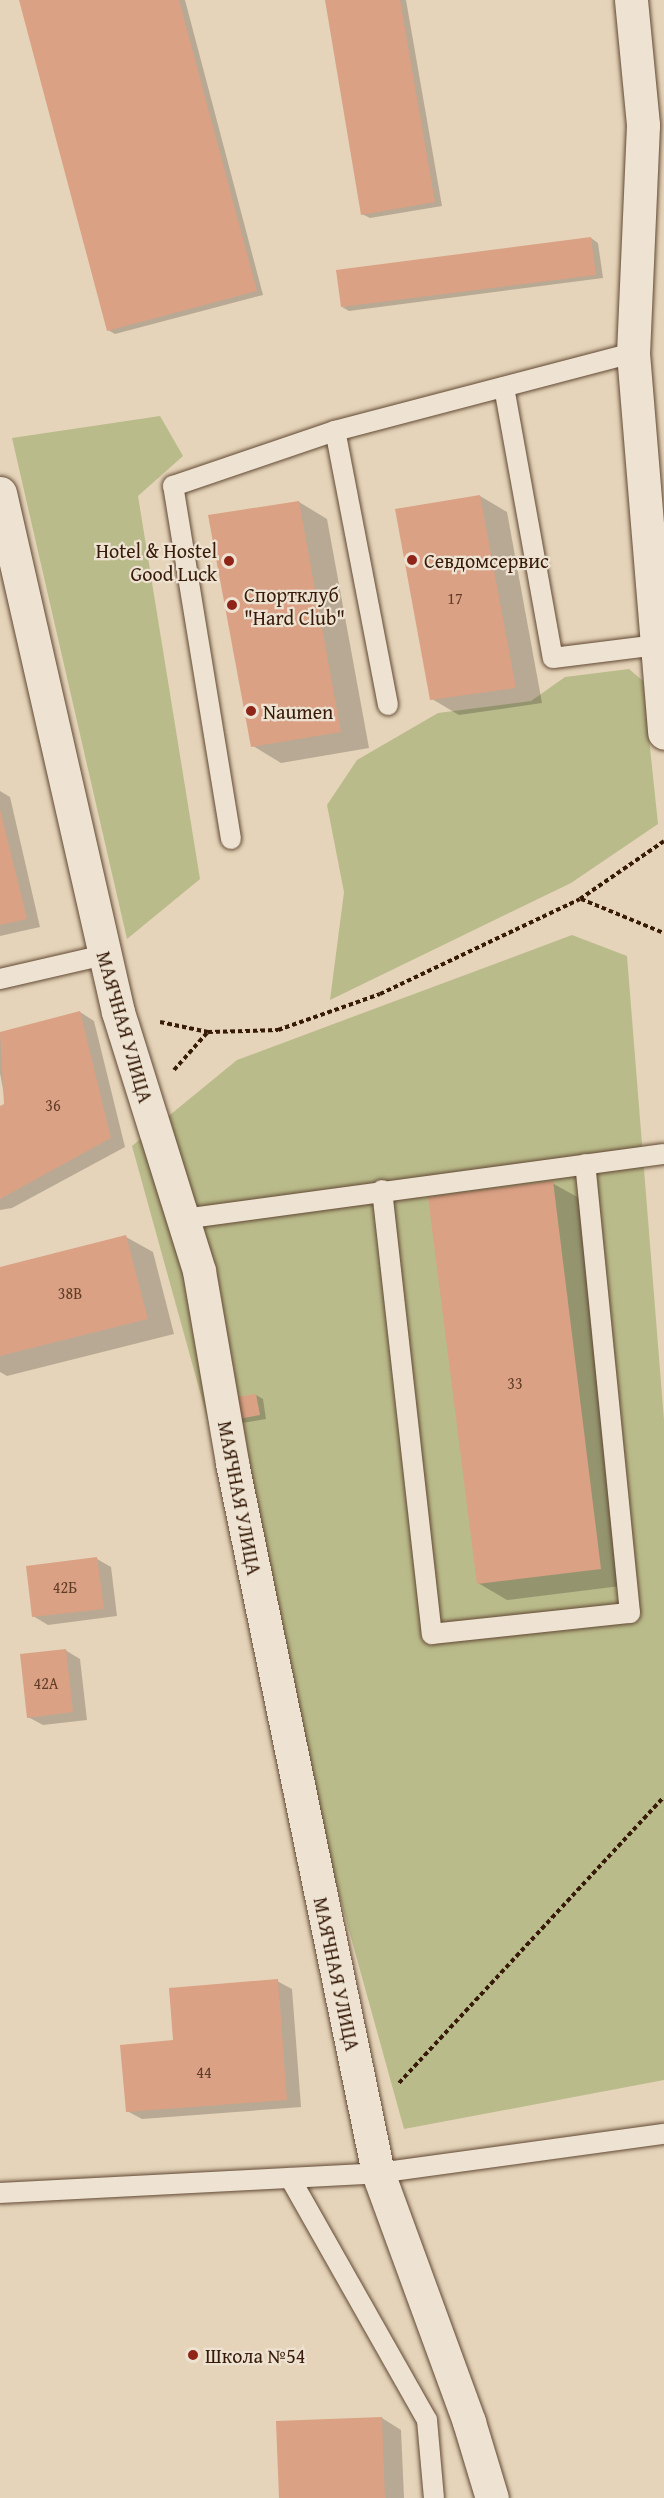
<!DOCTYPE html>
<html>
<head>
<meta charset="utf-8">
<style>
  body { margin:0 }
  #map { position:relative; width:664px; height:2498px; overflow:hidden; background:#e5d4b9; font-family:"Gentium Book Plus",serif }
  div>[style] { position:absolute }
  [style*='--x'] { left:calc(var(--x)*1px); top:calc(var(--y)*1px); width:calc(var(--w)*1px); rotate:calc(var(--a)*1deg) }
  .green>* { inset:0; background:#babb8b }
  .shadow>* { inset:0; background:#0003 }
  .building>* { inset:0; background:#daa185 }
  .path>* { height:4px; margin-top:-2px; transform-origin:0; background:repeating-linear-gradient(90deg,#371b08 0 4.5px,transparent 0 7.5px) }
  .roads { filter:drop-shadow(0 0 2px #624934) drop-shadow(0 0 2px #624934) }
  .service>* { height:20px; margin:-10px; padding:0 10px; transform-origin:10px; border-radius:10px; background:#eee3d2 }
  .minor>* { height:33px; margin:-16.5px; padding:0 16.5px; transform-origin:16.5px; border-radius:16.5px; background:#eee3d2 }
  .dots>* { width:16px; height:16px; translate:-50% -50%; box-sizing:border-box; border:3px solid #eee3d2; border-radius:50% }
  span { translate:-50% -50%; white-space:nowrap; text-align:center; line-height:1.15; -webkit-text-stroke:4.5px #eee3d2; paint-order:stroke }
  .number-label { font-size:16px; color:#603c27 }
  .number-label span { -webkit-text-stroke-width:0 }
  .poi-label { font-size:20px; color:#371b08 }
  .right { translate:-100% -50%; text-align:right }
  .left { translate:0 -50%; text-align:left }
  .street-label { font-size:20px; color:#371b08 }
</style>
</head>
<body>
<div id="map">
  <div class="green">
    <i style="clip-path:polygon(160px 416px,183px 456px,138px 496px,200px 879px,127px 939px,12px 438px)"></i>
    <i style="clip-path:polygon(629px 669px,643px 681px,658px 824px,571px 883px,330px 1000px,344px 892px,327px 805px,357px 760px,438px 713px,531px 701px,565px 677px)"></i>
    <i style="clip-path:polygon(572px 935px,627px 956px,664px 1420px,664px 2080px,404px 2129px,132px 1146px,237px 1060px)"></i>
  </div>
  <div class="shadow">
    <i style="clip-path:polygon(20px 0,185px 0,263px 295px,115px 334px,108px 330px)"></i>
    <i style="clip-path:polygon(326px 0,406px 0,442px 206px,370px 218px,362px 214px)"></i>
    <i style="clip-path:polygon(591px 238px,598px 243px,603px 278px,349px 311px,342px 307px)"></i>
    <i style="clip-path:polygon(480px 496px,507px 512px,542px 703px,459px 715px,432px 699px)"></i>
    <i style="clip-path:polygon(299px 502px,327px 519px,369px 748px,281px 763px,253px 746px)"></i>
    <i style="clip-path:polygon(0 791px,10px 797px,40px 927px,0 936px)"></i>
    <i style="clip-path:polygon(80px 1012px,94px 1021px,125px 1147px,12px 1208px,0 1210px,0 1108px,6px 1105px,0 1073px,0 1033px)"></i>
    <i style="clip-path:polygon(552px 1183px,581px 1199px,629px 1585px,507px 1600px,478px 1583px)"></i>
    <i style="clip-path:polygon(126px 1237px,153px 1252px,174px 1334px,7px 1376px,0 1372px,0 1268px)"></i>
    <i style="clip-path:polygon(256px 1395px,263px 1399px,266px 1419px,236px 1424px)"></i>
    <i style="clip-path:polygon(97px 1559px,111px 1567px,117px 1616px,48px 1625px,33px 1616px)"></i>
    <i style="clip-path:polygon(65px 1650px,80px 1659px,87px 1720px,43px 1725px,28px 1717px)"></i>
    <i style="clip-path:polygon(277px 1981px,292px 1989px,301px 2107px,142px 2119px,127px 2111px,175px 2042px)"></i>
    <i style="clip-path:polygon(382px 2418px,401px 2430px,404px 2498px,280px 2498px)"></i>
  </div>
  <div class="building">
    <i style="clip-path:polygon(19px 0,179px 0,257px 291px,107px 331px)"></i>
    <i style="clip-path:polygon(325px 0,400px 0,435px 202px,361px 215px)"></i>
    <i style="clip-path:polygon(591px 237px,596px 275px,341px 307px,336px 270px)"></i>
    <i style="clip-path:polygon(480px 495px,516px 688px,430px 700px,395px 509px)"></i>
    <i style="clip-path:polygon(299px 501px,341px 732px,251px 747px,208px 515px)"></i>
    <i style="clip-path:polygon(0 809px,27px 919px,0 925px)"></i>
    <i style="clip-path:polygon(80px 1011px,111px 1138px,0 1199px,0 1106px,4px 1104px,0 1032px)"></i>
    <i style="clip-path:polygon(553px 1181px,601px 1569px,477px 1584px,428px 1197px)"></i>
    <i style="clip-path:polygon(126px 1235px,148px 1319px,0 1356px,0 1267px)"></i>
    <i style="clip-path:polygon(256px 1394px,260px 1415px,227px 1421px,223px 1399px)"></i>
    <i style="clip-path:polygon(97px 1557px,104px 1609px,32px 1617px,26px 1566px)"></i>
    <i style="clip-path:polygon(66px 1649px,73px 1712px,27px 1718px,20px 1654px)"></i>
    <i style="clip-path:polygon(278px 1979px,287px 2100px,126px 2112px,120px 2045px,173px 2040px,169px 1988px)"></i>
    <i style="clip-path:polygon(382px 2417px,385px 2498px,279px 2498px,276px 2421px)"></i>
  </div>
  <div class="path">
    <i style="--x:581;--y:899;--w:90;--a:22.3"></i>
    <i style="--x:160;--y:1022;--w:49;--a:11.8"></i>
    <i style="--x:208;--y:1032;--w:70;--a:-1.6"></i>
    <i style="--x:278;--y:1030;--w:108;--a:-19.4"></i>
    <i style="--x:380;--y:994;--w:221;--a:-25.4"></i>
    <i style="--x:580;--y:899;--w:102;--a:-34.6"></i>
    <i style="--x:174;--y:1070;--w:50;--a:-48.3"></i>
    <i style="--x:399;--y:2083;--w:390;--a:-47.2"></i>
  </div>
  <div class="roads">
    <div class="service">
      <i style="--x:504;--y:387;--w:275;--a:79.8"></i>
      <i style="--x:553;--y:658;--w:105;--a:-7.1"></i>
      <i style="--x:388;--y:705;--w:279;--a:-100.9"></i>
      <i style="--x:335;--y:431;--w:308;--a:-14.7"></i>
      <i style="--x:231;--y:839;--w:358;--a:-99.3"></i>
      <i style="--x:173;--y:486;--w:171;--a:-18.8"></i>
      <i style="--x:0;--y:979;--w:107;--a:-13"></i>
      <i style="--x:382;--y:1190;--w:447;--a:83.6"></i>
      <i style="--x:432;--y:1634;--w:199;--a:-6.1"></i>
      <i style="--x:630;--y:1613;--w:451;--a:-95.7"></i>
      <i style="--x:183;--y:1219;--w:485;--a:-7.7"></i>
      <i style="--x:290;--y:2178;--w:278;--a:60.5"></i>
      <i style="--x:427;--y:2420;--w:78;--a:84.9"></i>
      <i style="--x:0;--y:2193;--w:379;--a:-3"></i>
      <i style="--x:378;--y:2173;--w:289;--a:-7.8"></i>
    </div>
    <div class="minor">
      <i style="--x:631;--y:0;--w:126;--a:84.5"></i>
      <i style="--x:643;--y:125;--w:228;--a:92.5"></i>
      <i style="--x:633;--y:353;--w:381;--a:85.3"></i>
      <i style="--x:0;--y:493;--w:532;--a:77.19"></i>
      <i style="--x:118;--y:1012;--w:271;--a:72.6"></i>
      <i style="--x:199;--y:1271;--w:195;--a:80.2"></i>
      <i style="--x:232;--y:1463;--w:725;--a:78.38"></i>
      <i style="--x:378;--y:2173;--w:265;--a:69.9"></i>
      <i style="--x:469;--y:2422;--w:79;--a:73.2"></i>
    </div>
  </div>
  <div class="dots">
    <i style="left:412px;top:560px;background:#8f2418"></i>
    <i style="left:229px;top:561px;background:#8f2418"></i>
    <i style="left:232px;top:605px;background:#8f2418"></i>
    <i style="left:251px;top:711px;background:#8f2418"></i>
    <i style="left:193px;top:2355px;background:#8f2418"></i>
  </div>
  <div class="number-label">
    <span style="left:455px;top:598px">17</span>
    <span style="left:53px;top:1105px">36</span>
    <span style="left:70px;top:1293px">38В</span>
    <span style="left:515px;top:1383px">33</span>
    <span style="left:65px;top:1587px">42Б</span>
    <span style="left:46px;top:1683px">42А</span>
    <span style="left:204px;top:2072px">44</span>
  </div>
  <div class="poi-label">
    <span class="right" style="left:217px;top:562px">Hotel &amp; Hostel<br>Good Luck</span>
    <span class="left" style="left:424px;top:560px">Севдомсервис</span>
    <span class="left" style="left:244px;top:606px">Спортклуб<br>"Hard Club"</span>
    <span class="left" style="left:263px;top:711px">Naumen</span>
    <span class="left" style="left:205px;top:2355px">Школа №54</span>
  </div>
  <div class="street-label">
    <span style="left:125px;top:1027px;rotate:74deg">МАЯЧНАЯ УЛИЦА</span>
    <span style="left:240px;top:1498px;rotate:79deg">МАЯЧНАЯ УЛИЦА</span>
    <span style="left:337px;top:1974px;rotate:78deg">МАЯЧНАЯ УЛИЦА</span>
  </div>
</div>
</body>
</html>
